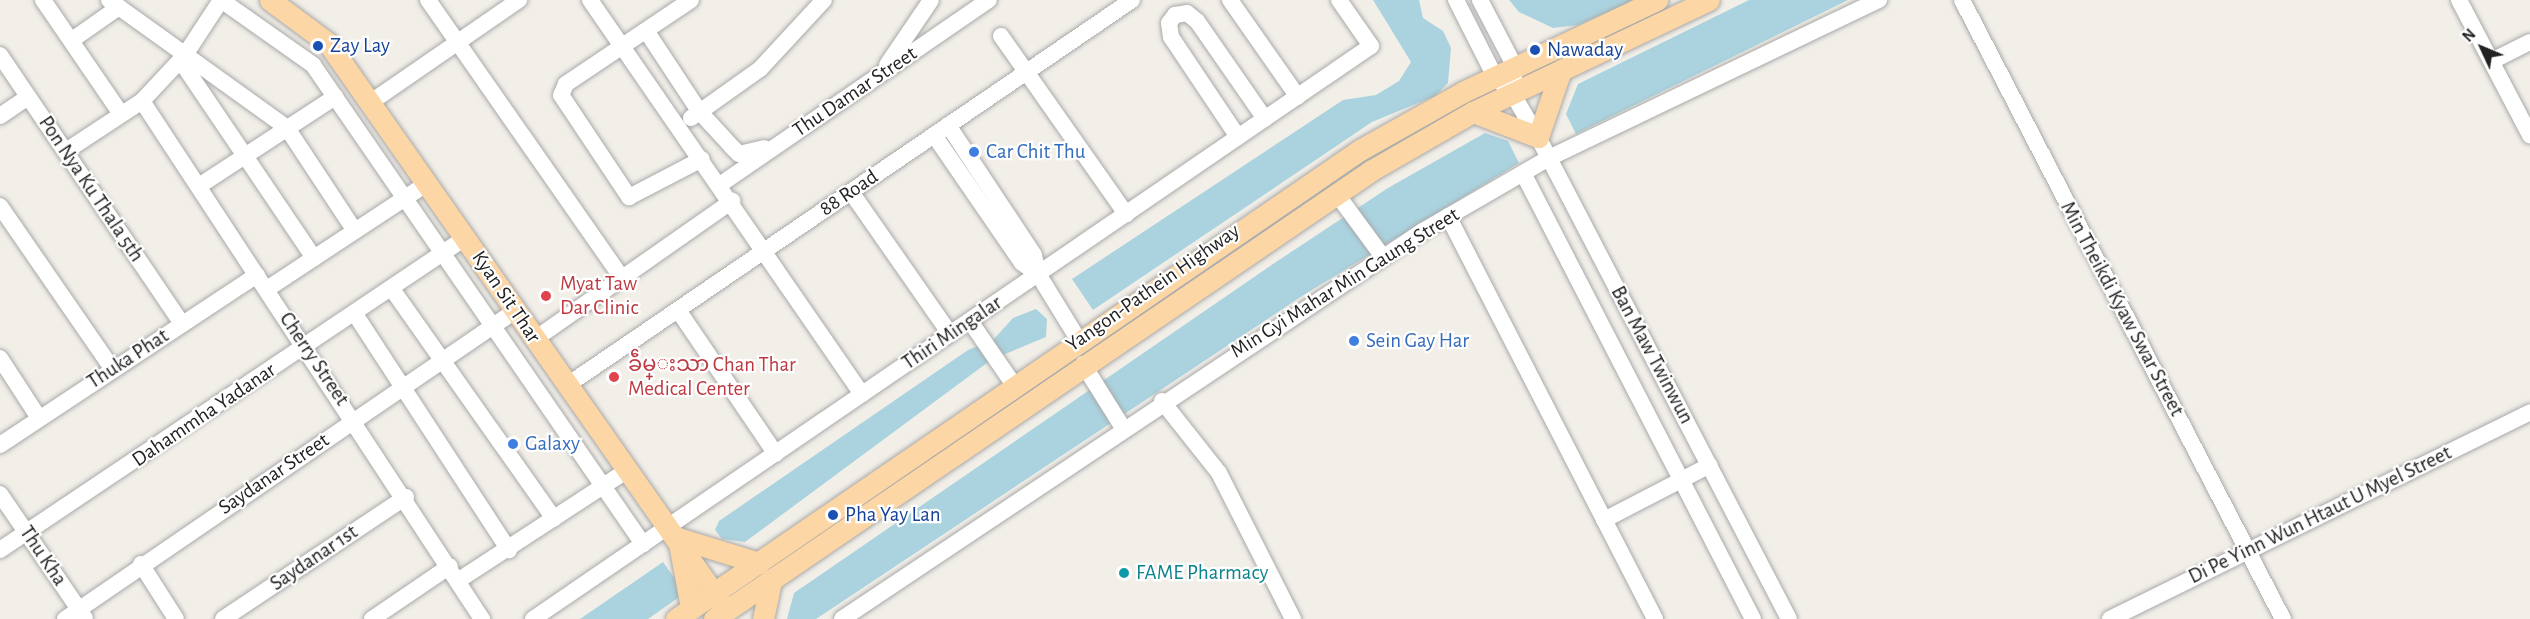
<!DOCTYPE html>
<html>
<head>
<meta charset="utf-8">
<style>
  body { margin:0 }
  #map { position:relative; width:2530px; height:619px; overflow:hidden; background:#f2efe9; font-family:"Alegreya Sans","Noto Sans Myanmar",sans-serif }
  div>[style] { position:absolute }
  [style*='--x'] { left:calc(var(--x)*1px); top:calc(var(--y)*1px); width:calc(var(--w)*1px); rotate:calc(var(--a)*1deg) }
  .water>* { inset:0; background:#aad3df }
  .roads { filter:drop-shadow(0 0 2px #a9a9a9) drop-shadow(0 0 2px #a9a9a9) }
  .minor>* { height:16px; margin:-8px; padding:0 8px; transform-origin:8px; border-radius:8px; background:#fff }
  .major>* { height:21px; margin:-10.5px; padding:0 10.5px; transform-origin:10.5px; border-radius:10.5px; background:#fcd6a4 }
  .dots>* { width:16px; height:16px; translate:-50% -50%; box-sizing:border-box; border:3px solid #fff; border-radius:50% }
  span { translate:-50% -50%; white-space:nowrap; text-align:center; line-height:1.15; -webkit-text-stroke:4.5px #fff; paint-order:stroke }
  .transit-label { font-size:21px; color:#164399 }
  .left { translate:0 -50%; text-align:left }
  .street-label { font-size:21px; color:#222 }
  .shop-label { font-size:21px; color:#366cbe }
  .health-label { font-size:21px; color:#be3a42 }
  .culture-label { font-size:21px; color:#0d838f }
  .north { position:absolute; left:2452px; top:18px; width:60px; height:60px; -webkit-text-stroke:4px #fff; paint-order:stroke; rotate:314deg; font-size:16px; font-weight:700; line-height:24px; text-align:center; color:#222 }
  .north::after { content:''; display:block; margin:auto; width:21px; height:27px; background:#222; clip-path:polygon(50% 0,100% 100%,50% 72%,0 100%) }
</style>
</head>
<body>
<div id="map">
  <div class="water">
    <i style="clip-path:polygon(1373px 0,1419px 0,1423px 18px,1443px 31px,1451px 48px,1448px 83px,1435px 96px,1372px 122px,1093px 310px,1072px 279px,1343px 100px,1376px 95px,1399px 81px,1411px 62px)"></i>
    <i style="clip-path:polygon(1509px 0,1636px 0,1578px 25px,1553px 28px,1519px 12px)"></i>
    <i style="clip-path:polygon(1749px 0,1848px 0,1576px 134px,1566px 114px,1578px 84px)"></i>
    <i style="clip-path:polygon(1485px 133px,1508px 141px,1519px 163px,1302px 296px,816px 619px,787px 619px,794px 593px,1276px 262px,1388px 188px)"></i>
    <i style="clip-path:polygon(1036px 309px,1047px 319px,1046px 337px,991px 360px,745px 542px,722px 539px,715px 530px,719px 521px,968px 350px,993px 340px,1013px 318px)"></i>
    <i style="clip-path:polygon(663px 562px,685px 593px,648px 619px,580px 619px)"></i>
  </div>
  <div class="roads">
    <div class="minor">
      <i style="--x:43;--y:0;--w:138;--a:55.6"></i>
      <i style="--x:109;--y:0;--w:219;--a:35.7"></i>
      <i style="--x:287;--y:128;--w:123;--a:56.6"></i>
      <i style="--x:221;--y:0;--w:113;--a:35.2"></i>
      <i style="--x:313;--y:65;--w:582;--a:55.44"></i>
      <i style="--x:428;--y:0;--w:339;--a:55.1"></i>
      <i style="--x:590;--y:0;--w:479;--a:55.4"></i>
      <i style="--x:691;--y:0;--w:151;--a:146.1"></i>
      <i style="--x:566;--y:84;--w:12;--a:114"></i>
      <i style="--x:561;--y:95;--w:123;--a:56.3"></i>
      <i style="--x:629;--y:197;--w:82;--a:-27.5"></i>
      <i style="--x:1230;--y:0;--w:118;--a:55"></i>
      <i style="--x:1456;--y:0;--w:86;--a:63.1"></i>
      <i style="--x:1495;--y:77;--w:23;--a:43"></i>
      <i style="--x:1512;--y:93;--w:51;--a:59.4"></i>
      <i style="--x:1538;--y:137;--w:543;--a:62.49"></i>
      <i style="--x:1480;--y:0;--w:76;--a:62.4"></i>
      <i style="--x:1515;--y:67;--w:10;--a:96"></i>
      <i style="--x:1962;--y:0;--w:697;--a:62.59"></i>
      <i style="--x:2459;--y:0;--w:153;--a:62.3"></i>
      <i style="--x:647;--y:32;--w:95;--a:56.6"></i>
      <i style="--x:699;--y:111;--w:50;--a:47.4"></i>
      <i style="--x:733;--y:148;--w:8;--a:45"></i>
      <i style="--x:739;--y:154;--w:26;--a:-13"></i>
      <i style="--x:1001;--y:36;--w:218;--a:54.9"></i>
      <i style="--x:72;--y:40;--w:57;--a:-35.1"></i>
      <i style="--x:0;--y:55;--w:325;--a:55.9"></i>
      <i style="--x:180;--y:60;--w:239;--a:55.9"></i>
      <i style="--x:2492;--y:61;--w:42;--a:-26.6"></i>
      <i style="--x:887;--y:65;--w:78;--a:-55.9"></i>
      <i style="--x:142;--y:101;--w:620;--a:56.72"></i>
      <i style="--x:371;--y:102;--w:180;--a:-34.6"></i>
      <i style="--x:0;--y:116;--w:34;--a:-34"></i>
      <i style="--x:691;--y:118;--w:85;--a:-35.4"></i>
      <i style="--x:760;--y:69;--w:94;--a:-47.2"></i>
      <i style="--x:934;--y:135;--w:155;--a:55.5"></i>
      <i style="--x:1022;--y:263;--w:19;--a:35"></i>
      <i style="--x:1038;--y:274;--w:19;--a:-102"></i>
      <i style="--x:1034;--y:255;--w:156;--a:-123.5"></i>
      <i style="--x:1238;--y:137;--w:120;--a:-123.8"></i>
      <i style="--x:1171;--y:37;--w:14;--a:-98"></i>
      <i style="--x:1169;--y:23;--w:10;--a:-53"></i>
      <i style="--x:1175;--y:15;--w:12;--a:-9"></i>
      <i style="--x:1187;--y:13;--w:13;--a:39"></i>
      <i style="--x:1197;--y:21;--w:119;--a:55.2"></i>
      <i style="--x:66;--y:151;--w:91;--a:-33.3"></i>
      <i style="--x:142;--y:101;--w:63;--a:-46.9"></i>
      <i style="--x:185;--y:55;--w:66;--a:-56.8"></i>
      <i style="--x:1523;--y:173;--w:502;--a:62.72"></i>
      <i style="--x:721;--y:184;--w:325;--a:-34.5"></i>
      <i style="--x:199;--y:186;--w:163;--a:-33.2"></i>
      <i style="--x:851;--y:192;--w:173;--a:55.1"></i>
      <i style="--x:1336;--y:193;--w:79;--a:53.7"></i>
      <i style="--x:0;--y:206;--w:199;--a:55.4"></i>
      <i style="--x:1448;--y:216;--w:453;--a:62.8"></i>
      <i style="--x:1038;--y:274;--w:76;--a:58.4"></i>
      <i style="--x:267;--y:289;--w:193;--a:-33.4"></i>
      <i style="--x:392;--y:289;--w:281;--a:54.8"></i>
      <i style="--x:678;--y:310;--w:174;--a:55.8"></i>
      <i style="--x:355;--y:314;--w:282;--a:56.9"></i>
      <i style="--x:970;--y:321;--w:78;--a:55.5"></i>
      <i style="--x:535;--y:339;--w:241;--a:-35"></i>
      <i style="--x:0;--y:358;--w:72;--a:57"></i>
      <i style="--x:1083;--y:364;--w:75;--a:58"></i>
      <i style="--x:566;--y:386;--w:685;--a:-34.29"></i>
      <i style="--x:1162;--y:401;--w:92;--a:51.6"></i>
      <i style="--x:1219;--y:473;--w:164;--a:63.1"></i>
      <i style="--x:0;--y:445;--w:308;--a:-33.5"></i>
      <i style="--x:0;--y:494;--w:150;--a:55.6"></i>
      <i style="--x:1604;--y:520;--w:119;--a:-27.4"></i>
      <i style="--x:0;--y:550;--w:560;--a:-33.86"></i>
      <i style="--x:141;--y:564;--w:65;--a:57.5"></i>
      <i style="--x:459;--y:580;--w:202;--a:-33.1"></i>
      <i style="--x:65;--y:619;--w:545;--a:-34.39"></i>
      <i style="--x:223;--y:619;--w:220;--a:-33.7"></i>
      <i style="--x:372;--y:619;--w:94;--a:-34.2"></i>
      <i style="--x:533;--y:619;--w:1015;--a:-34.36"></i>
      <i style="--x:1371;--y:46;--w:56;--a:-124.8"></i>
      <i style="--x:842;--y:619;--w:699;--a:-33.74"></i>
      <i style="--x:1423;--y:231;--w:146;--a:-30.1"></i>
      <i style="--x:1549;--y:158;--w:366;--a:-25.6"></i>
      <i style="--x:2110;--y:619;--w:468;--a:-26.2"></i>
    </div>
    <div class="major">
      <i style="--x:270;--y:0;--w:72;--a:36.6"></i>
      <i style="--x:328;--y:43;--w:686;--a:54.97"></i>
      <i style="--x:1473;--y:112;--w:70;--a:21"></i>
      <i style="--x:1538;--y:137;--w:71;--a:-71.1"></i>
      <i style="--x:691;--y:608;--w:71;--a:-100.5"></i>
      <i style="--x:678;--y:538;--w:85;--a:17.2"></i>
      <i style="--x:676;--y:619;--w:829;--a:-34.44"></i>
      <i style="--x:1360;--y:150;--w:118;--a:-29.4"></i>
      <i style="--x:1463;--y:92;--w:215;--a:-25.4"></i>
      <i style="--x:714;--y:619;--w:797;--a:-34.31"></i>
      <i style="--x:1372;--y:170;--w:116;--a:-29.9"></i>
      <i style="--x:1473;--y:112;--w:261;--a:-25.4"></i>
      <i style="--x:763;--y:619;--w:38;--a:-78"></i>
    </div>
  </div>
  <div class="dots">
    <i style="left:318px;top:46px;background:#1a4fb4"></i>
    <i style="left:1535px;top:50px;background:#1a4fb4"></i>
    <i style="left:974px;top:152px;background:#3f7fe0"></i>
    <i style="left:546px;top:296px;background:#e0444e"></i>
    <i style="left:1354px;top:341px;background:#3f7fe0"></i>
    <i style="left:614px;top:377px;background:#e0444e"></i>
    <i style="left:513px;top:444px;background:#3f7fe0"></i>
    <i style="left:833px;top:515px;background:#1a4fb4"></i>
    <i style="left:1124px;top:573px;background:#0f9aa8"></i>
  </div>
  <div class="transit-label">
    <span class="left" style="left:330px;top:46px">Zay Lay</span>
    <span class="left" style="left:1547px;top:50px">Nawaday</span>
    <span class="left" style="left:845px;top:515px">Pha Yay Lan</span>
  </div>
  <div class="street-label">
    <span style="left:855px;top:92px;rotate:-34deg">Thu Damar Street</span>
    <span style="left:91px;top:189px;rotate:56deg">Pon Nya Ku Thala 5th</span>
    <span style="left:849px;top:193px;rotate:-34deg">88 Road</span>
    <span style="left:1345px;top:283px;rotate:-32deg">Min Gyi Mahar Min Gaung Street</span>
    <span style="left:1153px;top:288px;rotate:-35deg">Yangon-Pathein Highway</span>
    <span style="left:506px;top:297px;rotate:56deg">Kyan Sit Thar</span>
    <span style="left:2122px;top:309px;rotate:62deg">Min Theikdi Kyaw Swar Street</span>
    <span style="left:952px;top:333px;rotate:-34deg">Thiri Mingalar</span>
    <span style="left:1652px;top:355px;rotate:62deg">Ban Maw Twinwun</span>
    <span style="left:128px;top:359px;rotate:-33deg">Thuka Phat</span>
    <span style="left:314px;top:359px;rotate:56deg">Cherry Street</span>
    <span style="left:204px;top:415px;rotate:-34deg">Dahammha Yadanar</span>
    <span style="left:274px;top:474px;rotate:-34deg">Saydanar Street</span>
    <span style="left:2320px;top:515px;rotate:-26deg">Di Pe Yinn Wun Htaut U Myel Street</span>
    <span style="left:43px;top:556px;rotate:56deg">Thu Kha</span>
    <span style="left:314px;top:558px;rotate:-34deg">Saydanar 1st</span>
  </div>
  <div class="shop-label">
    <span class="left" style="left:986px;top:152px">Car Chit Thu</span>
    <span class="left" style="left:1366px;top:341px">Sein Gay Har</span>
    <span class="left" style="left:525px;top:444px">Galaxy</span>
  </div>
  <div class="health-label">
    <span class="left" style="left:560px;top:296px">Myat Taw<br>Dar Clinic</span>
    <span class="left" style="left:628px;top:377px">ခဵမ္းသာ Chan Thar<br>Medical Center</span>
  </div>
  <div class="culture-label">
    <span class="left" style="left:1136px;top:573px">FAME Pharmacy</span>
  </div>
  <div class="north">N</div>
</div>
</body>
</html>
